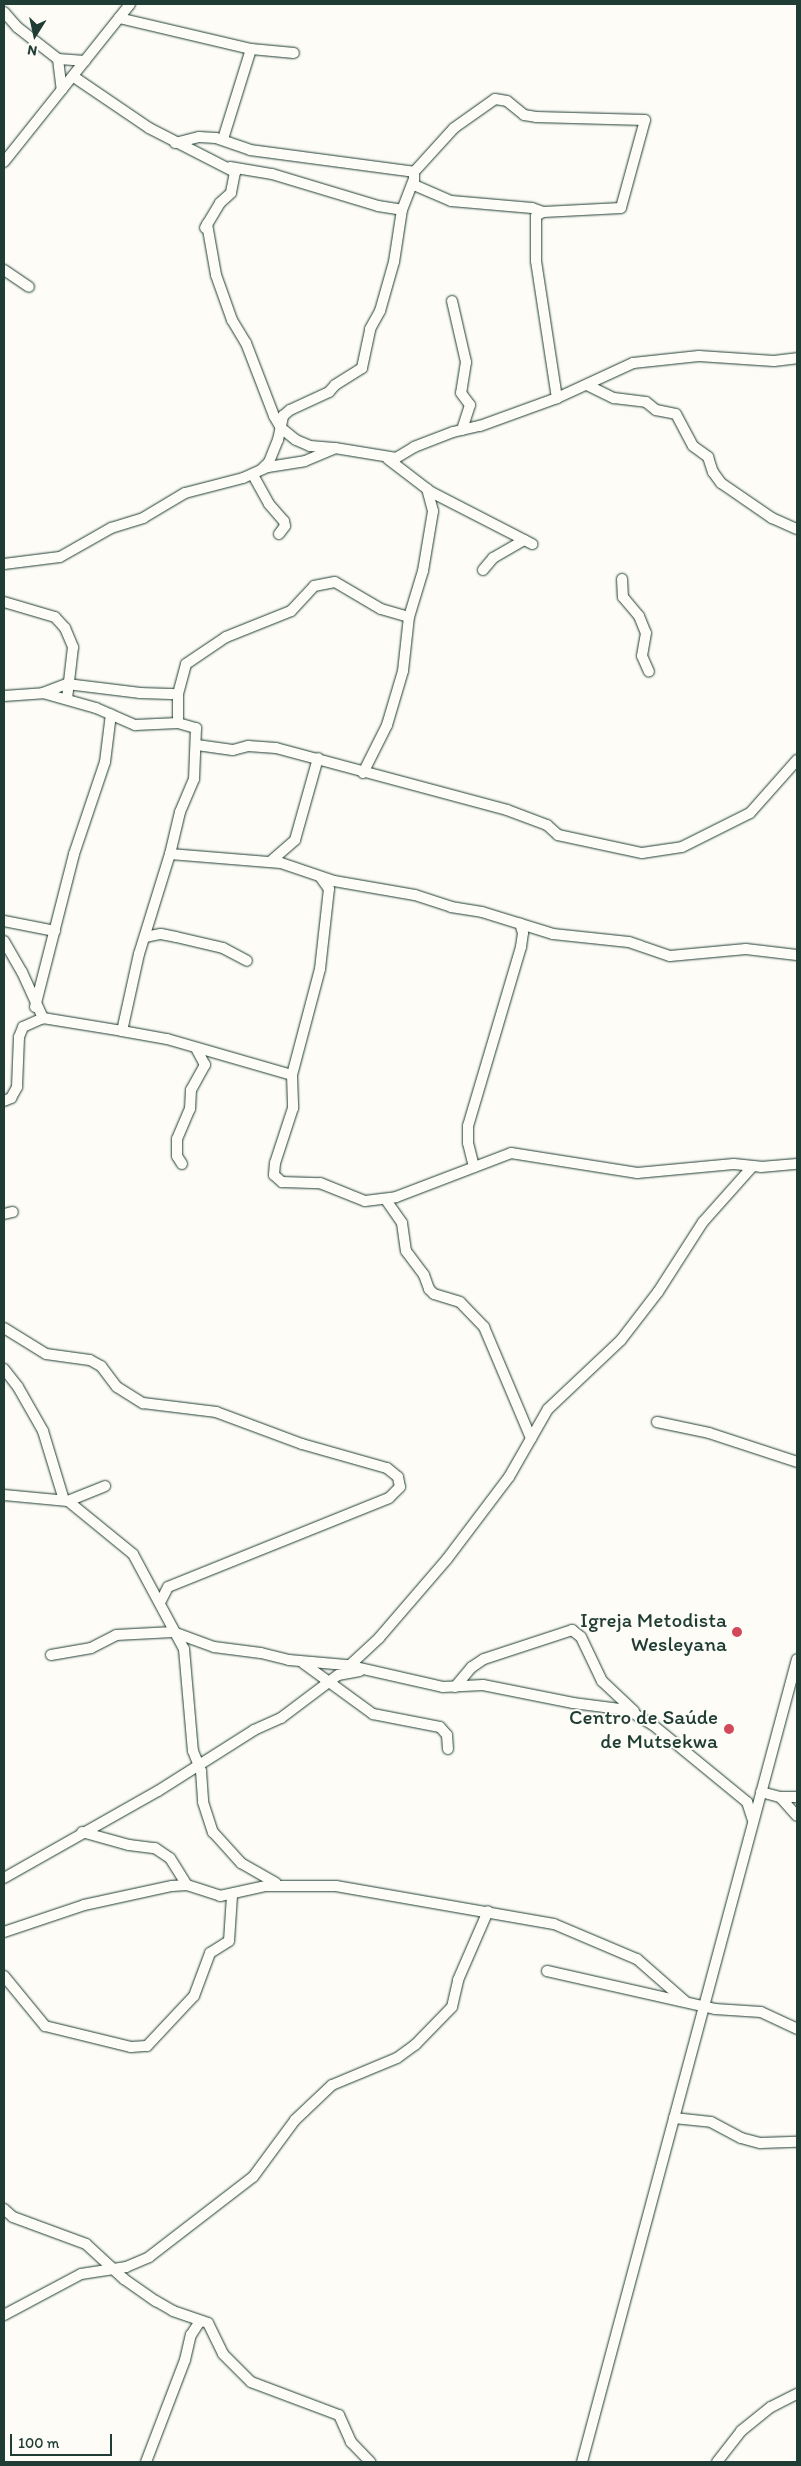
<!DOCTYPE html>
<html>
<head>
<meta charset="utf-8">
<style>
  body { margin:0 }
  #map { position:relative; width:801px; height:2466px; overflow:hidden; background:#fdfcf7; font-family:Itim,sans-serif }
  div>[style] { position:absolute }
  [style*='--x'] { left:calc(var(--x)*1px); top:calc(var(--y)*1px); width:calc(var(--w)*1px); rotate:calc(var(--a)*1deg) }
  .roads { filter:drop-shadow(0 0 1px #1f3d34) drop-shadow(0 0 1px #1f3d34) }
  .minor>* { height:10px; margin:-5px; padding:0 5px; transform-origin:5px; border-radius:5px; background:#fdfcf7 }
  .dots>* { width:14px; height:14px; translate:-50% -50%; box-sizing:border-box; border:2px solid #fdfcf7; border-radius:50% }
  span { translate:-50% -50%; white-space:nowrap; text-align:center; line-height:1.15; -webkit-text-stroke:4px #fdfcf7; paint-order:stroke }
  .poi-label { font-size:21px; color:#1f3d34 }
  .right { translate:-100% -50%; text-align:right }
  .frame { position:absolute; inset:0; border:5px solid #1f3d34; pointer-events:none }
  .north { position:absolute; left:10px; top:10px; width:50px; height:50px; -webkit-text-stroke:4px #fdfcf7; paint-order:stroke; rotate:190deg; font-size:14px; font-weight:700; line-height:20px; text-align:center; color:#1f3d34 }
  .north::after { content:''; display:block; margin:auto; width:18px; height:22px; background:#1f3d34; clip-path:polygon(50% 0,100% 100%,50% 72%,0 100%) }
  .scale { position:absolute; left:10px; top:2434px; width:102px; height:22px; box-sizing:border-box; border:2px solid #1f3d34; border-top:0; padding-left:6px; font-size:15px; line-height:18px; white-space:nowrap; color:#1f3d34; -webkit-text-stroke:4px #fdfcf7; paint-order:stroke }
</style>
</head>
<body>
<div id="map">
  <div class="roads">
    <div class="minor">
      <i style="--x:4;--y:12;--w:20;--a:49"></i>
      <i style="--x:17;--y:27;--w:52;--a:38"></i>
      <i style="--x:58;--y:59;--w:27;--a:4"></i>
      <i style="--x:119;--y:18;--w:136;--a:13.2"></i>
      <i style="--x:251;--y:49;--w:43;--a:5.3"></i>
      <i style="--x:58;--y:59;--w:31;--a:83"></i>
      <i style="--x:74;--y:77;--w:91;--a:34.2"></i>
      <i style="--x:149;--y:128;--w:97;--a:27.1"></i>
      <i style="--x:235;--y:172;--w:21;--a:101"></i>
      <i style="--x:231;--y:193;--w:15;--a:138"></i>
      <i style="--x:220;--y:203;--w:29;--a:121"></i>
      <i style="--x:223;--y:139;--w:94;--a:-72.7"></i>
      <i style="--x:175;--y:143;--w:25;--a:-14"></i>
      <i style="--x:199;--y:137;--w:17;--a:3"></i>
      <i style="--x:216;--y:138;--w:36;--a:19"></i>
      <i style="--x:250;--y:150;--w:165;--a:7.6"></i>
      <i style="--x:4;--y:162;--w:202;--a:-51.4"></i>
      <i style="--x:230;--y:167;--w:43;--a:9.5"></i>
      <i style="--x:272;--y:174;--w:111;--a:16.8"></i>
      <i style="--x:378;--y:206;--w:24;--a:9"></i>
      <i style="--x:543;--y:212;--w:12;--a:-160"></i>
      <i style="--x:532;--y:208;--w:81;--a:-175.1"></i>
      <i style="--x:451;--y:201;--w:40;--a:-156.6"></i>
      <i style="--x:414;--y:185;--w:13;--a:-90"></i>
      <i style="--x:414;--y:172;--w:59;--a:-47.7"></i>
      <i style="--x:454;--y:128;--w:50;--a:-35.3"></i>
      <i style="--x:495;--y:99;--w:12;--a:9"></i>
      <i style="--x:507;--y:101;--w:22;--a:39"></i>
      <i style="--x:524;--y:115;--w:12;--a:9"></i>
      <i style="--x:536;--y:117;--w:109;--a:1.6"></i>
      <i style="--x:645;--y:120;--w:91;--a:105.3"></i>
      <i style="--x:621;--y:208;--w:78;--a:177.1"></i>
      <i style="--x:543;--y:212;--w:8;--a:150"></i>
      <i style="--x:536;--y:216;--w:45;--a:90"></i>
      <i style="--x:536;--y:261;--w:139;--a:81.3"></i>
      <i style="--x:207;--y:224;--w:52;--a:80"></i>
      <i style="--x:216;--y:275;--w:48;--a:70.4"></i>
      <i style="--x:232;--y:320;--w:27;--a:59"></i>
      <i style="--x:246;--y:343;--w:78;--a:69"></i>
      <i style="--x:274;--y:416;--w:14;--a:60"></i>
      <i style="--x:281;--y:428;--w:19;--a:39"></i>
      <i style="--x:296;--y:440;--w:15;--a:23"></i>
      <i style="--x:310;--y:446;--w:24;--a:5"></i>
      <i style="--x:4;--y:270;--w:30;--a:34"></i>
      <i style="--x:452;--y:301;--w:63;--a:77.1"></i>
      <i style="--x:466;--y:362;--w:31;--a:99"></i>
      <i style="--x:461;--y:393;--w:15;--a:53"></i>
      <i style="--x:470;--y:405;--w:26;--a:108"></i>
      <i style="--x:587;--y:385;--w:30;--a:26"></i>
      <i style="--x:614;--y:398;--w:32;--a:7"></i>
      <i style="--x:646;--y:402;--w:13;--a:39"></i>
      <i style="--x:656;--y:410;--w:20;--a:11"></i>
      <i style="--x:676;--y:414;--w:36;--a:62"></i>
      <i style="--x:693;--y:446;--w:19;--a:36"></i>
      <i style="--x:708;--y:457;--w:16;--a:72"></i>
      <i style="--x:713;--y:472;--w:14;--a:54"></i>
      <i style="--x:721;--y:483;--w:62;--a:34.5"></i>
      <i style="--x:772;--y:518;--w:27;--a:24"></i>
      <i style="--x:388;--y:459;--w:54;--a:37.5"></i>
      <i style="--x:431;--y:492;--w:114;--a:27.2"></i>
      <i style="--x:262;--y:469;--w:10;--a:-45"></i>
      <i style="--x:269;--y:462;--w:24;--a:-68"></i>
      <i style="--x:278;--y:440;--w:25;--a:-78"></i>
      <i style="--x:283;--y:416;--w:9;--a:-41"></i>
      <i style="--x:290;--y:410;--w:43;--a:-24.8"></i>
      <i style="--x:329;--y:392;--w:9;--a:-49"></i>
      <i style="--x:335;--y:385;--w:32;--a:-32"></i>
      <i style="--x:362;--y:368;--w:40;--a:-78"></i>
      <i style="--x:370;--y:329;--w:21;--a:-61"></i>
      <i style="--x:380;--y:311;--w:51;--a:-74.1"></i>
      <i style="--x:394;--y:262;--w:53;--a:-81.3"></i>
      <i style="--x:402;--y:210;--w:33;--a:-69"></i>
      <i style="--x:253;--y:475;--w:33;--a:61"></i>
      <i style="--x:269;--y:504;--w:23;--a:49"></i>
      <i style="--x:284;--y:521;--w:5;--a:79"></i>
      <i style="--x:285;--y:526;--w:10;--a:127"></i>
      <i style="--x:4;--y:564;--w:56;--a:-7.1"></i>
      <i style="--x:60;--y:557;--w:59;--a:-29.6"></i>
      <i style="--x:111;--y:528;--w:34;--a:-17"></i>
      <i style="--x:143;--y:518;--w:49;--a:-30.8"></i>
      <i style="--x:185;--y:493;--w:60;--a:-14.5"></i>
      <i style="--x:243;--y:478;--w:27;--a:-24"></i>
      <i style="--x:268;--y:467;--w:37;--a:-9"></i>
      <i style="--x:305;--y:461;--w:33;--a:-23"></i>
      <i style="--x:335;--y:448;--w:62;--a:9.3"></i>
      <i style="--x:396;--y:458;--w:21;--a:-31"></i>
      <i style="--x:414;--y:447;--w:42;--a:-21"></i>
      <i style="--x:453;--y:432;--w:28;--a:-13"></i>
      <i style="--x:480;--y:426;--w:82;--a:-20"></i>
      <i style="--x:557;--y:398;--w:84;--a:-24.7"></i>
      <i style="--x:633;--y:363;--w:66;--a:-6.1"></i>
      <i style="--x:699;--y:356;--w:75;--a:3.8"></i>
      <i style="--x:774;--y:361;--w:23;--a:-7"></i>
      <i style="--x:483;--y:570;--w:16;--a:-50"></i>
      <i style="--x:493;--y:558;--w:36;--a:-30"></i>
      <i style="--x:622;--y:579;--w:18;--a:87"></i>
      <i style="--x:623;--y:597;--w:25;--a:50"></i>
      <i style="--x:639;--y:616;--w:18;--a:68"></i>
      <i style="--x:646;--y:633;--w:23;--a:100"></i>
      <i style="--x:642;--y:656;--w:17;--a:66"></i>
      <i style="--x:4;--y:602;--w:53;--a:16.4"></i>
      <i style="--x:55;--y:617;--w:15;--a:48"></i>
      <i style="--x:65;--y:628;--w:21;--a:67"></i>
      <i style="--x:73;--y:647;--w:52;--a:96.6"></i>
      <i style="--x:43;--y:693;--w:26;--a:-21"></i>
      <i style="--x:67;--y:684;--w:74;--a:7"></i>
      <i style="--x:140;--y:693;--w:38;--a:2"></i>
      <i style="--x:4;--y:696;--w:39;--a:-4"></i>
      <i style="--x:43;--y:693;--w:55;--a:15.8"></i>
      <i style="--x:96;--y:708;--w:43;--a:23.6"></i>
      <i style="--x:135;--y:725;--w:43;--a:-2.7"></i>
      <i style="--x:178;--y:723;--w:19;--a:16"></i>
      <i style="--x:196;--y:728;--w:51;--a:92.2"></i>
      <i style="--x:194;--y:779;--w:36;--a:113"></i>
      <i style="--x:180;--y:812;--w:43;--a:103.4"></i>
      <i style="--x:178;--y:723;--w:29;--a:-90"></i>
      <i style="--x:178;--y:694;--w:31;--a:-75"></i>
      <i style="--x:186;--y:664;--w:48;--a:-34"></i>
      <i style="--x:226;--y:637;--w:70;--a:-21.8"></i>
      <i style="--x:291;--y:611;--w:34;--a:-47"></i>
      <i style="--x:314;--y:586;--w:21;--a:-11"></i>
      <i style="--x:335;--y:582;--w:53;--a:30.4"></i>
      <i style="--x:381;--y:609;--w:29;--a:16"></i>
      <i style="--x:197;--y:745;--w:36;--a:8"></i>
      <i style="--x:233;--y:750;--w:16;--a:-15"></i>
      <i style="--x:248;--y:746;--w:28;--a:4"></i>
      <i style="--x:276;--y:748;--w:239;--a:15"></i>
      <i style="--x:507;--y:810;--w:43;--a:20.6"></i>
      <i style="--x:547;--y:825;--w:15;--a:42"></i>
      <i style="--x:558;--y:835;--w:86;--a:12.1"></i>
      <i style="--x:642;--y:853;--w:40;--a:-8.5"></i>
      <i style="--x:682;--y:847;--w:76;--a:-26.6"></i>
      <i style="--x:750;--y:813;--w:71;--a:-48.4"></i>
      <i style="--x:363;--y:773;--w:54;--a:-63.4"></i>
      <i style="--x:387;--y:725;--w:56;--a:-73.5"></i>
      <i style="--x:403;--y:671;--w:54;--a:-83.7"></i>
      <i style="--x:409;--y:617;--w:48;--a:-73.1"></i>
      <i style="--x:423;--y:571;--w:61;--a:-80.5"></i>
      <i style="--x:433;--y:511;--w:23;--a:-105"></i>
      <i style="--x:271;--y:861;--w:32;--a:-41"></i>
      <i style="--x:295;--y:840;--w:85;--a:-74.3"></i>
      <i style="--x:4;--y:921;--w:52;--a:11.1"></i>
      <i style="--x:145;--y:937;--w:16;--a:-11"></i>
      <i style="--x:161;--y:934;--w:15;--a:11"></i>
      <i style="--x:176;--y:937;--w:48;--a:13.2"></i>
      <i style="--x:223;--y:948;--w:27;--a:28"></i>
      <i style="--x:4;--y:941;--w:36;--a:60"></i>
      <i style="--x:22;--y:972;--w:51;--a:65.5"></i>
      <i style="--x:43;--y:1018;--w:80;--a:9.3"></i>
      <i style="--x:122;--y:1031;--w:79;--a:-77.6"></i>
      <i style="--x:139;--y:954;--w:105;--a:-72.8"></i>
      <i style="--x:170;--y:854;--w:111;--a:4.6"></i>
      <i style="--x:281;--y:863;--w:56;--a:18.8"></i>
      <i style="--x:334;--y:881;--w:82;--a:9.8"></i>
      <i style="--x:415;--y:895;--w:38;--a:18"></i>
      <i style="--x:451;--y:907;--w:31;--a:9"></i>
      <i style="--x:482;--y:912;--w:74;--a:17.2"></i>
      <i style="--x:553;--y:934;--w:76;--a:6"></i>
      <i style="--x:629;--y:942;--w:43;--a:18.9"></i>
      <i style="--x:670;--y:956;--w:76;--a:-5.3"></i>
      <i style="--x:746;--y:949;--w:51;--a:6.7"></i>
      <i style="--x:35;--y:1007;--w:158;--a:-75.7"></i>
      <i style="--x:74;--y:854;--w:97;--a:-71.4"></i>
      <i style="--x:105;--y:762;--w:48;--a:-82.9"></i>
      <i style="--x:122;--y:1031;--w:46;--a:10.1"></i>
      <i style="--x:167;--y:1039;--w:130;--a:16.1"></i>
      <i style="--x:292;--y:1075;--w:33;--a:88"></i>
      <i style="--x:293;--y:1108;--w:58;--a:108.1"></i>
      <i style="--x:275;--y:1163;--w:12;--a:95"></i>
      <i style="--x:274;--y:1175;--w:11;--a:41"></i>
      <i style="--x:282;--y:1182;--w:38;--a:2"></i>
      <i style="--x:320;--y:1183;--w:48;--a:21.8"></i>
      <i style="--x:365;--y:1201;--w:31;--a:-7"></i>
      <i style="--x:396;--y:1197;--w:123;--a:-20.9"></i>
      <i style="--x:511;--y:1153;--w:128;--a:9"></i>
      <i style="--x:637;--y:1173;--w:97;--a:-5.3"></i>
      <i style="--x:734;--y:1164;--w:27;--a:6"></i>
      <i style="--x:761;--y:1167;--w:36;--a:-5"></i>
      <i style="--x:292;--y:1075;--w:110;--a:-75.2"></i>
      <i style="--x:320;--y:969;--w:81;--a:-83.6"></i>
      <i style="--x:329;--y:889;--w:14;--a:-126"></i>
      <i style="--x:4;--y:1101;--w:8;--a:-23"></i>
      <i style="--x:11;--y:1098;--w:13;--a:-61"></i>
      <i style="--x:17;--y:1087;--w:50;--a:-87.7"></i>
      <i style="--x:19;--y:1037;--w:11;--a:-68"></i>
      <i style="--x:23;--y:1027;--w:22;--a:-24"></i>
      <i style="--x:182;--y:1164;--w:9;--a:-122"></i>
      <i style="--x:177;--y:1156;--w:17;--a:-90"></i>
      <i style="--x:177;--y:1139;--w:33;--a:-67"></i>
      <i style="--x:190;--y:1109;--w:19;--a:-87"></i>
      <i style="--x:191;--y:1090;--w:29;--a:-61"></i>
      <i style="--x:205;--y:1065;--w:19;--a:-118"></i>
      <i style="--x:474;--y:1167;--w:25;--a:-104"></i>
      <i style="--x:468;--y:1143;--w:17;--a:-90"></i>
      <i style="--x:468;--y:1126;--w:187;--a:-73.5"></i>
      <i style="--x:521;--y:947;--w:14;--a:-82"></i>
      <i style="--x:523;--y:933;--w:10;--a:-107"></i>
      <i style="--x:386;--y:1200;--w:28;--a:55"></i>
      <i style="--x:402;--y:1223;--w:28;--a:82"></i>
      <i style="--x:406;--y:1251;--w:30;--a:53"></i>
      <i style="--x:424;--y:1275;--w:15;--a:70"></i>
      <i style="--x:429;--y:1289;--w:7;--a:45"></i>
      <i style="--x:434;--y:1294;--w:27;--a:17"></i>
      <i style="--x:460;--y:1302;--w:35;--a:46"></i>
      <i style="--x:484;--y:1327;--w:121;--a:67.1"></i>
      <i style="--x:4;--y:1214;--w:9;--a:-13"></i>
      <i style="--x:4;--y:1328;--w:49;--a:31.8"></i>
      <i style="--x:46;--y:1354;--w:44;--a:7.8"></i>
      <i style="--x:90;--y:1360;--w:13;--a:29"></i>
      <i style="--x:101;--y:1366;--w:26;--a:53"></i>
      <i style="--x:117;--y:1387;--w:31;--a:32"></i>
      <i style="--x:143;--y:1403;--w:74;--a:7"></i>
      <i style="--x:216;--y:1412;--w:92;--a:20.4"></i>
      <i style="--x:302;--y:1444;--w:88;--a:15.8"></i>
      <i style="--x:387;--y:1468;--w:14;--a:39"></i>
      <i style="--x:398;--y:1477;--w:10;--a:79"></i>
      <i style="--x:400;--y:1487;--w:16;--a:135"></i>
      <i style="--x:389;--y:1498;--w:238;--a:158.1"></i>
      <i style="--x:168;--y:1587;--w:18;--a:117"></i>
      <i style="--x:4;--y:1369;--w:23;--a:52"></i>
      <i style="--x:18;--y:1387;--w:51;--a:60.4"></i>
      <i style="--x:43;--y:1431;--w:72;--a:73.1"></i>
      <i style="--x:657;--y:1422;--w:53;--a:11.9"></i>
      <i style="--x:709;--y:1433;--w:93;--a:18.2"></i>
      <i style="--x:4;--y:1495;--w:64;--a:5.4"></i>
      <i style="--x:68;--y:1501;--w:84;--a:39.2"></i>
      <i style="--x:133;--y:1554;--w:108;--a:61.8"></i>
      <i style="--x:184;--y:1649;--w:102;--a:85"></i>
      <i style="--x:193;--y:1751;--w:22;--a:68"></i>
      <i style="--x:201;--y:1771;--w:31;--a:86"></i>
      <i style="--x:203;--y:1802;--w:32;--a:72"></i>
      <i style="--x:213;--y:1832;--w:42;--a:47.9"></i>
      <i style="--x:241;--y:1863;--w:40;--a:29.7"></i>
      <i style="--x:68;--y:1501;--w:40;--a:-22"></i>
      <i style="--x:51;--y:1655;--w:41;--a:-9.9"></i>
      <i style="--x:91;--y:1648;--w:28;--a:-27"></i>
      <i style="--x:116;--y:1635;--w:57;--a:-3"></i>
      <i style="--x:173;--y:1632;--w:44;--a:20.1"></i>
      <i style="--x:214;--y:1647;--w:47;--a:7.3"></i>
      <i style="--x:261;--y:1653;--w:29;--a:14"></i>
      <i style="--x:289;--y:1660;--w:57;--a:5"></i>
      <i style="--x:346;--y:1665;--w:99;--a:12.8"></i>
      <i style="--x:443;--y:1687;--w:40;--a:-2.9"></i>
      <i style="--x:483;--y:1685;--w:92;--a:11.3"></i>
      <i style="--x:573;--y:1703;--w:55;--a:7.3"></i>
      <i style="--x:628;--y:1710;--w:29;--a:31"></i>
      <i style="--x:653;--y:1725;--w:122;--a:39.3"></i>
      <i style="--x:747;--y:1802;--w:19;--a:72"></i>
      <i style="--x:303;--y:1663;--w:87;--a:36.1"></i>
      <i style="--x:373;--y:1714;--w:68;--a:11"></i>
      <i style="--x:440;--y:1727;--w:11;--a:49"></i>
      <i style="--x:447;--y:1735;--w:14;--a:86"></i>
      <i style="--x:349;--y:1666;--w:41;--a:-43"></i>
      <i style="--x:379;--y:1638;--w:104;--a:-49.3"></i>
      <i style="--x:447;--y:1559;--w:103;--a:-52.9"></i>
      <i style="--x:509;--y:1477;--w:78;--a:-60.2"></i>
      <i style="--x:548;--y:1409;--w:100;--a:-43.4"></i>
      <i style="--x:621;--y:1340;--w:61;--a:-52.4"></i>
      <i style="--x:658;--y:1292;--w:83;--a:-57.3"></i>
      <i style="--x:703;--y:1222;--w:74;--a:-48.3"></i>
      <i style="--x:455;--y:1687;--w:26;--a:-50"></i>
      <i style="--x:472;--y:1667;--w:14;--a:-34"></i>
      <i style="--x:484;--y:1659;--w:93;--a:-18.2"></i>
      <i style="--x:572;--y:1630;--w:11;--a:38"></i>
      <i style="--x:581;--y:1637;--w:49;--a:64.5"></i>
      <i style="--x:602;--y:1681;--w:44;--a:43.2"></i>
      <i style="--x:761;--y:1792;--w:20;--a:15"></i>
      <i style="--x:780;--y:1797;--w:25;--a:48"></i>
      <i style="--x:780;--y:1797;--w:17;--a:0"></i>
      <i style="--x:82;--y:1832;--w:49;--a:15.5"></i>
      <i style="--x:129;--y:1845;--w:26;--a:7"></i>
      <i style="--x:155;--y:1848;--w:18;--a:34"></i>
      <i style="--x:170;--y:1858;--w:32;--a:58"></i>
      <i style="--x:4;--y:1878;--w:177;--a:-29.5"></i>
      <i style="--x:158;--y:1791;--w:114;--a:-32.4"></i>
      <i style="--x:254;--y:1730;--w:30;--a:-24"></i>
      <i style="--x:281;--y:1718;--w:71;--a:-37"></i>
      <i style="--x:338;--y:1675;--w:22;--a:-10"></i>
      <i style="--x:4;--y:1932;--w:84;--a:-18.6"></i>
      <i style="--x:84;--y:1905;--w:90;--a:-12.2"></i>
      <i style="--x:172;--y:1886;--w:15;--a:-4"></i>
      <i style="--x:187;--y:1885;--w:35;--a:18"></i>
      <i style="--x:220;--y:1896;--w:47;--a:-12.3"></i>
      <i style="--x:266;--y:1886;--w:70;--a:0"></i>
      <i style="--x:336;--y:1886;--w:221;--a:9.9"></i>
      <i style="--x:554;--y:1924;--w:90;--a:22.9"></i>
      <i style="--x:637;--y:1959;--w:64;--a:41.2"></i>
      <i style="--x:547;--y:1971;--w:172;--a:12.7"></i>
      <i style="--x:715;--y:2009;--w:46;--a:3.7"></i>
      <i style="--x:761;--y:2012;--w:40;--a:25"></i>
      <i style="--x:4;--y:1976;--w:65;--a:50.6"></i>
      <i style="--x:45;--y:2026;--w:89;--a:13.7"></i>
      <i style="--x:131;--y:2047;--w:16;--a:-4"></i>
      <i style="--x:147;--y:2046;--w:69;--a:-46.8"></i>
      <i style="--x:194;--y:1996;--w:46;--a:-69.6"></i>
      <i style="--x:210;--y:1953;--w:22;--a:-32"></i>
      <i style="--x:229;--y:1941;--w:45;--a:-86.2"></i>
      <i style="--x:674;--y:2118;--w:37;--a:6"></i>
      <i style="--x:711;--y:2122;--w:34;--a:28"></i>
      <i style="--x:741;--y:2138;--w:20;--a:15"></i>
      <i style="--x:760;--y:2143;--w:37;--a:-2"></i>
      <i style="--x:4;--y:2209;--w:12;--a:42"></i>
      <i style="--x:13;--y:2217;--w:78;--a:20.3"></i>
      <i style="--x:86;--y:2244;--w:52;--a:42.6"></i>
      <i style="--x:124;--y:2279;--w:39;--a:35"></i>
      <i style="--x:156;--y:2301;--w:20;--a:30"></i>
      <i style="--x:173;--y:2311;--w:37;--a:19"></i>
      <i style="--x:208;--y:2323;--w:34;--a:64"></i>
      <i style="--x:223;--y:2354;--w:40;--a:45"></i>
      <i style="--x:251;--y:2382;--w:94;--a:20.6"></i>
      <i style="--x:339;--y:2415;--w:30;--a:66"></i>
      <i style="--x:351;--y:2442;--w:28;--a:46"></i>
      <i style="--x:4;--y:2315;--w:87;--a:-28"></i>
      <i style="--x:81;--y:2274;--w:46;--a:-8.8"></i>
      <i style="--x:126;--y:2267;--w:25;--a:-23"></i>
      <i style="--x:149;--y:2257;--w:131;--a:-37.6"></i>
      <i style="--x:253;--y:2177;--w:71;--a:-53.6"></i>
      <i style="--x:295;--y:2120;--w:51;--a:-43.4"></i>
      <i style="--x:332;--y:2085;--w:70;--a:-22.6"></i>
      <i style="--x:397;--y:2058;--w:22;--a:-36"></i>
      <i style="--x:415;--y:2045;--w:53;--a:-45.8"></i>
      <i style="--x:452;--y:2007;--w:28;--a:-77"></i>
      <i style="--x:458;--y:1980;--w:75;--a:-66.5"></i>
      <i style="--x:146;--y:2462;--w:109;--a:-69.1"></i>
      <i style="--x:185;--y:2360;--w:26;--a:-77"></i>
      <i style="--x:191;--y:2335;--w:17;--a:-57"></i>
      <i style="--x:582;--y:2462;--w:831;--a:-75.01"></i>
      <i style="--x:717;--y:2462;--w:39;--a:-52"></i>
      <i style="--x:741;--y:2431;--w:38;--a:-39"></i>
      <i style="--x:771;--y:2407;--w:29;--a:-27"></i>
    </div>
  </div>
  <div class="dots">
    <i style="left:737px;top:1632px;background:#d1495b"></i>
    <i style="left:729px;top:1729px;background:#d1495b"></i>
  </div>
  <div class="poi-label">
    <span class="right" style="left:727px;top:1632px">Igreja Metodista<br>Wesleyana</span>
    <span class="right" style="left:718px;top:1729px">Centro de Saúde<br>de Mutsekwa</span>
  </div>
  <div class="frame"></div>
  <div class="north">N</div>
  <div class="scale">100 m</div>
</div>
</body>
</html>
